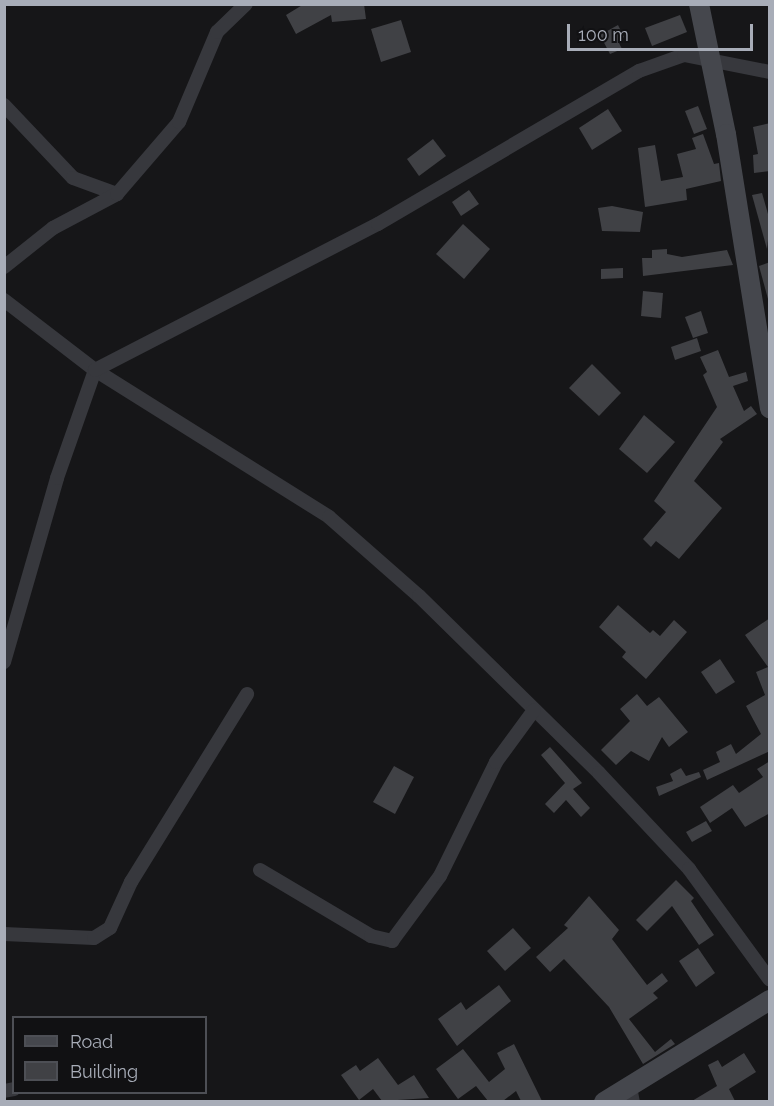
<!DOCTYPE html>
<html>
<head>
<meta charset="utf-8">
<style>
  body { margin:0 }
  #map { position:relative; width:774px; height:1106px; overflow:hidden; background:#161618; font-family:Raleway,sans-serif }
  div>[style] { position:absolute }
  [style*='--x'] { left:calc(var(--x)*1px); top:calc(var(--y)*1px); width:calc(var(--w)*1px); rotate:calc(var(--a)*1deg) }
  .building>* { inset:0; background:#404145 }
  .street>* { height:14px; margin:-7px; padding:0 7px; transform-origin:7px; border-radius:7px; background:#37383d }
  .secondary>* { height:20px; margin:-10px; padding:0 10px; transform-origin:10px; border-radius:10px; background:#45474d }
  span { translate:-50% -50%; white-space:nowrap; text-align:center; line-height:1.15; -webkit-text-stroke:4.5px #111113; paint-order:stroke }
  .frame { position:absolute; inset:0; border:6px solid #a8adb8; pointer-events:none }
  .legend { position:absolute; left:12px; top:1016px; width:195px; height:78px; box-sizing:border-box; background:#111113; border:2px solid #4d4f55; margin:0; padding:8px 10px; list-style:none; font-size:18px; color:#a8adb8 }
  .legend li { display:flex; align-items:center; gap:12px; height:30px }
  .legend b { width:30px; border:2px solid #4d4f55 }
  .scale { position:absolute; left:567px; top:24px; width:186px; height:27px; box-sizing:border-box; border:3px solid #a8adb8; border-top:0; padding-left:8px; font-size:18px; line-height:21px; white-space:nowrap; color:#a8adb8; -webkit-text-stroke:4px #111113; paint-order:stroke }
</style>
</head>
<body>
<div id="map">
  <div class="building">
    <i style="clip-path:polygon(304px 4px,364px 4px,366px 19px,332px 22px,331px 15px,296px 34px,286px 15px)"></i>
    <i style="clip-path:polygon(680px 15px,687px 32px,652px 46px,645px 28px)"></i>
    <i style="clip-path:polygon(401px 20px,411px 52px,381px 62px,371px 29px)"></i>
    <i style="clip-path:polygon(618px 25px,624px 37px,618px 41px,622px 49px,610px 54px,600px 35px)"></i>
    <i style="clip-path:polygon(698px 106px,707px 129px,694px 134px,685px 111px)"></i>
    <i style="clip-path:polygon(608px 109px,622px 131px,592px 150px,579px 128px)"></i>
    <i style="clip-path:polygon(770px 123px,770px 171px,754px 173px,753px 155px,758px 154px,753px 127px)"></i>
    <i style="clip-path:polygon(703px 134px,714px 164px,719px 163px,721px 181px,686px 189px,687px 200px,645px 207px,638px 148px,655px 145px,661px 181px,683px 177px,677px 154px,696px 149px,692px 138px)"></i>
    <i style="clip-path:polygon(433px 139px,446px 156px,419px 176px,407px 159px)"></i>
    <i style="clip-path:polygon(469px 190px,479px 204px,461px 216px,452px 202px)"></i>
    <i style="clip-path:polygon(762px 193px,770px 221px,767px 249px,752px 195px)"></i>
    <i style="clip-path:polygon(612px 206px,643px 212px,640px 232px,602px 231px,598px 208px)"></i>
    <i style="clip-path:polygon(463px 224px,490px 249px,464px 279px,436px 254px)"></i>
    <i style="clip-path:polygon(667px 249px,667px 254px,682px 257px,727px 250px,733px 265px,643px 276px,642px 258px,652px 258px,652px 250px)"></i>
    <i style="clip-path:polygon(770px 262px,770px 299px,768px 299px,759px 266px)"></i>
    <i style="clip-path:polygon(623px 268px,623px 278px,601px 279px,601px 269px)"></i>
    <i style="clip-path:polygon(643px 291px,663px 293px,661px 318px,641px 316px)"></i>
    <i style="clip-path:polygon(701px 311px,708px 333px,693px 338px,685px 317px)"></i>
    <i style="clip-path:polygon(697px 338px,701px 351px,675px 360px,671px 347px)"></i>
    <i style="clip-path:polygon(718px 350px,729px 377px,746px 372px,748px 381px,733px 386px,744px 411px,751px 406px,757px 414px,720px 439px,723px 442px,694px 481px,722px 508px,679px 559px,656px 541px,651px 547px,643px 539px,666px 512px,654px 501px,717px 407px,703px 375px,707px 372px,700px 357px)"></i>
    <i style="clip-path:polygon(592px 364px,621px 393px,599px 416px,569px 388px)"></i>
    <i style="clip-path:polygon(644px 415px,675px 442px,647px 473px,619px 449px)"></i>
    <i style="clip-path:polygon(618px 605px,650px 633px,653px 630px,660px 636px,674px 620px,687px 632px,646px 679px,622px 657px,626px 652px,599px 627px)"></i>
    <i style="clip-path:polygon(770px 618px,770px 751px,707px 780px,703px 770px,720px 762px,716px 752px,731px 744px,736px 754px,761px 734px,746px 706px,765px 695px,756px 672px,768px 667px,745px 635px)"></i>
    <i style="clip-path:polygon(720px 659px,735px 682px,716px 694px,701px 672px)"></i>
    <i style="clip-path:polygon(637px 694px,647px 706px,659px 697px,688px 732px,669px 747px,662px 737px,649px 761px,631px 751px,616px 765px,601px 750px,630px 721px,620px 709px)"></i>
    <i style="clip-path:polygon(550px 747px,582px 783px,573px 789px,590px 808px,581px 817px,566px 800px,554px 813px,545px 804px,565px 783px,541px 755px)"></i>
    <i style="clip-path:polygon(770px 761px,770px 813px,745px 827px,732px 808px,710px 823px,700px 807px,733px 785px,739px 793px,763px 777px,757px 769px)"></i>
    <i style="clip-path:polygon(394px 766px,414px 777px,395px 814px,373px 802px)"></i>
    <i style="clip-path:polygon(681px 768px,686px 776px,699px 772px,701px 777px,659px 796px,656px 787px,673px 781px,670px 774px)"></i>
    <i style="clip-path:polygon(706px 821px,712px 831px,692px 842px,686px 832px)"></i>
    <i style="clip-path:polygon(676px 880px,694px 898px,691px 901px,714px 935px,699px 945px,672px 906px,647px 931px,636px 920px)"></i>
    <i style="clip-path:polygon(589px 896px,619px 930px,612px 939px,647px 985px,662px 973px,668px 981px,653px 993px,658px 998px,629px 1019px,655px 1052px,671px 1039px,675px 1044px,643px 1064px,609px 1007px,564px 959px,550px 972px,536px 957px,568px 928px,564px 925px)"></i>
    <i style="clip-path:polygon(513px 928px,531px 948px,505px 971px,487px 951px)"></i>
    <i style="clip-path:polygon(698px 948px,715px 973px,696px 987px,679px 961px)"></i>
    <i style="clip-path:polygon(499px 985px,511px 1001px,457px 1046px,438px 1019px,461px 1002px,466px 1010px)"></i>
    <i style="clip-path:polygon(514px 1044px,542px 1101px,521px 1101px,516px 1091px,503px 1101px,488px 1101px,476px 1086px,458px 1099px,436px 1069px,463px 1049px,489px 1082px,505px 1069px,497px 1053px)"></i>
    <i style="clip-path:polygon(744px 1053px,756px 1072px,729px 1089px,735px 1101px,692px 1101px,717px 1086px,708px 1065px,718px 1060px,722px 1067px)"></i>
    <i style="clip-path:polygon(378px 1058px,398px 1085px,414px 1075px,429px 1098px,382px 1101px,373px 1089px,359px 1100px,341px 1075px,356px 1065px,360px 1071px)"></i>
  </div>
  <div class="street">
    <i style="--x:4;--y:105;--w:100;--a:46.6"></i>
    <i style="--x:73;--y:178;--w:47;--a:20"></i>
    <i style="--x:4;--y:267;--w:63;--a:-38.5"></i>
    <i style="--x:53;--y:228;--w:72;--a:-28"></i>
    <i style="--x:117;--y:194;--w:95;--a:-49.3"></i>
    <i style="--x:179;--y:122;--w:98;--a:-67.1"></i>
    <i style="--x:217;--y:32;--w:40;--a:-44"></i>
    <i style="--x:4;--y:300;--w:115;--a:37.6"></i>
    <i style="--x:95;--y:370;--w:276;--a:32.1"></i>
    <i style="--x:329;--y:517;--w:120;--a:41.3"></i>
    <i style="--x:419;--y:596;--w:252;--a:44.5"></i>
    <i style="--x:599;--y:773;--w:132;--a:46.8"></i>
    <i style="--x:689;--y:869;--w:137;--a:53.9"></i>
    <i style="--x:4;--y:662;--w:191;--a:-73.9"></i>
    <i style="--x:57;--y:478;--w:114;--a:-70.6"></i>
    <i style="--x:95;--y:370;--w:318;--a:-27.3"></i>
    <i style="--x:378;--y:224;--w:303;--a:-30.4"></i>
    <i style="--x:639;--y:71;--w:48;--a:-19.6"></i>
    <i style="--x:684;--y:55;--w:88;--a:11.2"></i>
    <i style="--x:260;--y:870;--w:129;--a:30.7"></i>
    <i style="--x:371;--y:936;--w:22;--a:13"></i>
    <i style="--x:392;--y:941;--w:81;--a:-53.6"></i>
    <i style="--x:440;--y:876;--w:127;--a:-63.8"></i>
    <i style="--x:496;--y:762;--w:64;--a:-53.8"></i>
    <i style="--x:4;--y:934;--w:90;--a:2.5"></i>
    <i style="--x:94;--y:938;--w:19;--a:-32"></i>
    <i style="--x:110;--y:928;--w:51;--a:-65.5"></i>
    <i style="--x:131;--y:882;--w:221;--a:-58.3"></i>
    <i style="--x:630;--y:1087;--w:15;--a:79"></i>
    <i style="--x:4;--y:1091;--w:10;--a:-11"></i>
  </div>
  <div class="secondary">
    <i style="--x:699;--y:4;--w:133;--a:78.3"></i>
    <i style="--x:726;--y:134;--w:278;--a:80.9"></i>
    <i style="--x:604;--y:1102;--w:195;--a:-31.6"></i>
  </div>
  <div class="frame"></div>
  <ul class="legend">
  <li><b style="height:8px;background:#45474d"></b>Road</li>
  <li><b style="height:16px;background:#404145"></b>Building</li>
  </ul>
  <div class="scale">100 m</div>
</div>
</body>
</html>
